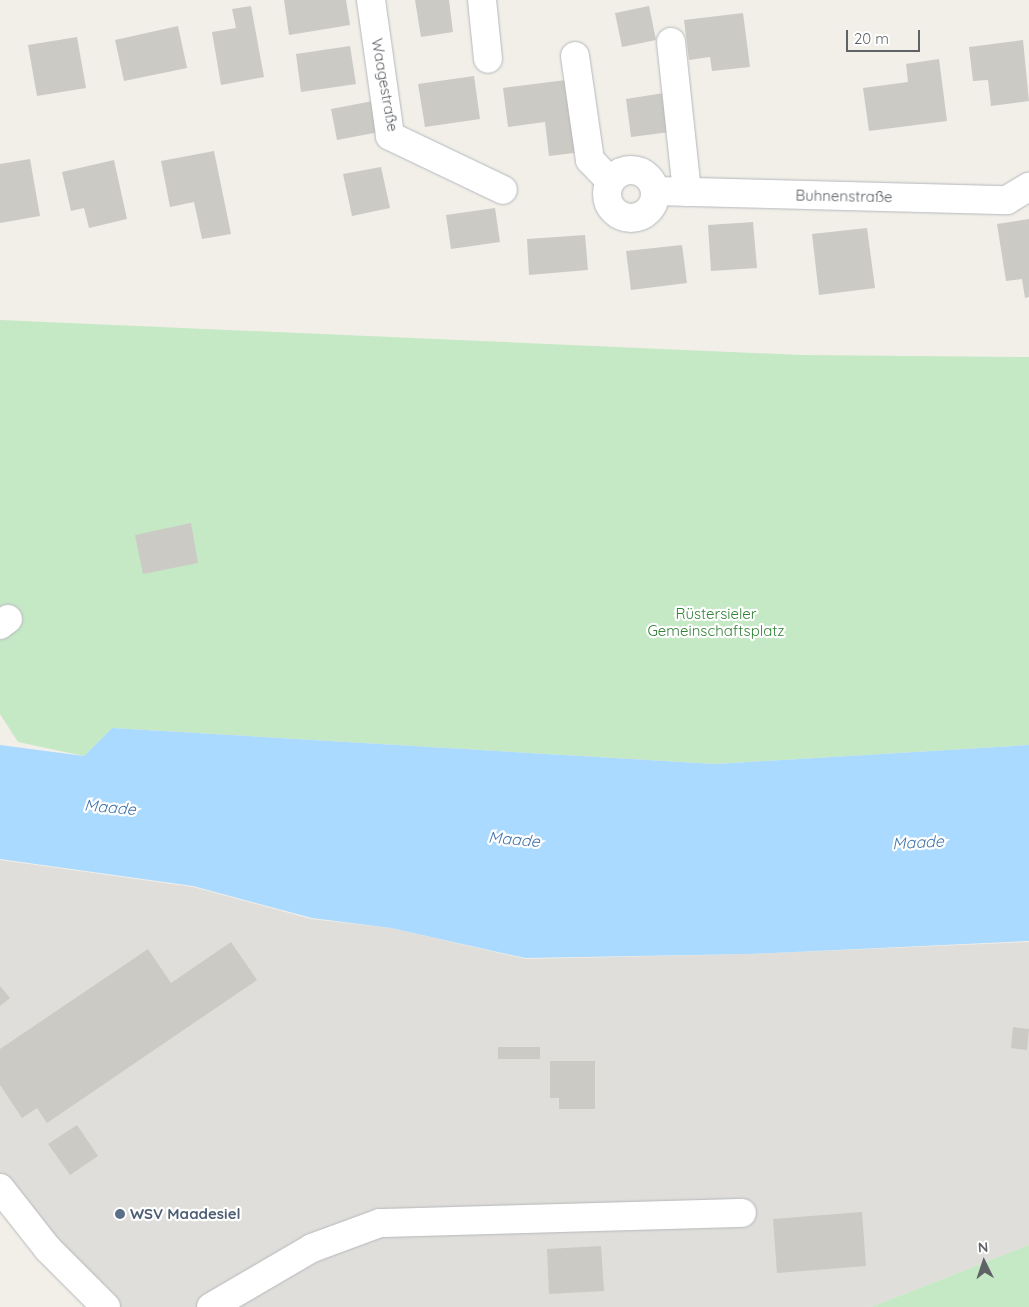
<!DOCTYPE html>
<html>
<head>
<meta charset="utf-8">
<style>
  body { margin:0 }
  #map { position:relative; width:1029px; height:1307px; overflow:hidden; background:#f1efe8; font-family:Quicksand,sans-serif }
  div>[style] { position:absolute }
  [style*='--x'] { left:calc(var(--x)*1px); top:calc(var(--y)*1px); width:calc(var(--w)*1px); rotate:calc(var(--a)*1deg) }
  .industrial>* { inset:0; background:#e0deda }
  .green>* { inset:0; background:#c5e8c5 }
  .water>* { inset:0; background:#aadaff }
  .building>* { inset:0; background:#cccac5 }
  .roads { filter:drop-shadow(0 0 1px #b5b8bc) drop-shadow(0 0 1px #b5b8bc) }
  .minor>* { height:28px; margin:-14px; padding:0 14px; transform-origin:14px; border-radius:14px; background:#fff }
  .minor>.ring { margin:-14px; padding:0; box-sizing:content-box; background:none; border:28px solid #fff; border-radius:50% }
  .dots>* { width:14px; height:14px; translate:-50% -50%; box-sizing:border-box; border:2px solid #fff; border-radius:50% }
  span { translate:-50% -50%; white-space:nowrap; text-align:center; line-height:1.15; -webkit-text-stroke:4.5px #fff; paint-order:stroke }
  .street-label { font-size:15px; color:#5f6368 }
  .park-label { font-size:15px; color:#348238 }
  .service-label { font-size:15px; color:#4e5e75; font-weight:700 }
  .left { translate:0 -50%; text-align:left }
  .water-label { font-size:16px; color:#4174aa; font-style:italic }
  .north { position:absolute; left:959px; top:1237px; width:50px; height:50px; -webkit-text-stroke:4px #fff; paint-order:stroke; rotate:356deg; font-size:14px; font-weight:700; line-height:20px; text-align:center; color:#5f6368 }
  .north::after { content:''; display:block; margin:auto; width:18px; height:22px; background:#5f6368; clip-path:polygon(50% 0,100% 100%,50% 72%,0 100%) }
  .scale { position:absolute; left:846px; top:30px; width:74px; height:22px; box-sizing:border-box; border:2px solid #5f6368; border-top:0; padding-left:6px; font-size:15px; line-height:18px; white-space:nowrap; color:#5f6368; -webkit-text-stroke:4px #fff; paint-order:stroke }
</style>
</head>
<body>
<div id="map">
  <div class="industrial">
    <i style="clip-path:polygon(0 860px,193px 887px,311px 919px,391px 928px,525px 959px,749px 954px,1029px 942px,1029px 1245px,871px 1307px,109px 1307px,0 1184px)"></i>
  </div>
  <div class="green">
    <i style="clip-path:polygon(0 320px,801px 355px,1029px 357px,1029px 745px,715px 764px,112px 728px,84px 756px,18px 742px,0 714px)"></i>
    <i style="clip-path:polygon(1029px 1245px,1029px 1307px,871px 1307px)"></i>
  </div>
  <div class="water">
    <i style="clip-path:polygon(112px 728px,715px 764px,1029px 745px,1029px 941px,749px 954px,525px 958px,391px 928px,312px 918px,193px 886px,0 859px,0 745px,84px 756px)"></i>
  </div>
  <div class="building">
    <i style="clip-path:polygon(284px 0,346px 0,350px 25px,289px 35px)"></i>
    <i style="clip-path:polygon(415px 0,449px 0,453px 32px,421px 37px)"></i>
    <i style="clip-path:polygon(251px 6px,264px 77px,221px 85px,212px 32px,236px 28px,232px 9px)"></i>
    <i style="clip-path:polygon(649px 6px,656px 40px,622px 47px,615px 13px)"></i>
    <i style="clip-path:polygon(743px 13px,750px 67px,712px 71px,710px 57px,689px 60px,684px 20px)"></i>
    <i style="clip-path:polygon(178px 26px,187px 68px,124px 81px,115px 40px)"></i>
    <i style="clip-path:polygon(77px 37px,86px 88px,37px 96px,28px 45px)"></i>
    <i style="clip-path:polygon(1023px 40px,1029px 101px,991px 106px,988px 80px,973px 81px,969px 47px)"></i>
    <i style="clip-path:polygon(350px 46px,356px 84px,301px 92px,296px 54px)"></i>
    <i style="clip-path:polygon(939px 59px,947px 121px,869px 131px,863px 88px,908px 82px,906px 64px)"></i>
    <i style="clip-path:polygon(474px 76px,480px 119px,425px 127px,418px 84px)"></i>
    <i style="clip-path:polygon(574px 79px,582px 152px,549px 156px,545px 122px,508px 127px,503px 88px)"></i>
    <i style="clip-path:polygon(664px 93px,670px 132px,631px 137px,626px 99px)"></i>
    <i style="clip-path:polygon(373px 101px,379px 132px,337px 140px,331px 109px)"></i>
    <i style="clip-path:polygon(214px 151px,231px 234px,202px 239px,194px 202px,170px 207px,161px 161px)"></i>
    <i style="clip-path:polygon(30px 159px,40px 216px,0 223px,0 164px)"></i>
    <i style="clip-path:polygon(114px 160px,127px 219px,89px 228px,84px 208px,71px 211px,62px 172px)"></i>
    <i style="clip-path:polygon(381px 167px,390px 208px,352px 216px,343px 174px)"></i>
    <i style="clip-path:polygon(495px 208px,500px 242px,451px 249px,446px 215px)"></i>
    <i style="clip-path:polygon(1029px 219px,1029px 297px,1025px 298px,1022px 279px,1006px 281px,997px 224px)"></i>
    <i style="clip-path:polygon(753px 222px,757px 268px,711px 271px,708px 225px)"></i>
    <i style="clip-path:polygon(867px 228px,875px 288px,819px 295px,812px 234px)"></i>
    <i style="clip-path:polygon(585px 235px,588px 270px,529px 275px,527px 239px)"></i>
    <i style="clip-path:polygon(682px 245px,687px 283px,631px 290px,626px 251px)"></i>
    <i style="clip-path:polygon(191px 523px,198px 563px,143px 574px,135px 535px)"></i>
    <i style="clip-path:polygon(231px 942px,257px 980px,47px 1123px,37px 1108px,22px 1118px,0 1085px,0 1049px,148px 949px,171px 983px)"></i>
    <i style="clip-path:polygon(0 986px,10px 998px,0 1006px)"></i>
    <i style="clip-path:polygon(1013px 1027px,1029px 1029px,1027px 1050px,1011px 1048px)"></i>
    <i style="clip-path:polygon(498px 1047px,540px 1047px,540px 1059px,498px 1059px)"></i>
    <i style="clip-path:polygon(550px 1061px,595px 1061px,595px 1109px,559px 1109px,559px 1098px,550px 1098px)"></i>
    <i style="clip-path:polygon(77px 1125px,98px 1156px,70px 1175px,48px 1144px)"></i>
    <i style="clip-path:polygon(862px 1212px,866px 1266px,777px 1273px,773px 1219px)"></i>
    <i style="clip-path:polygon(601px 1246px,604px 1291px,549px 1294px,547px 1249px)"></i>
  </div>
  <div class="roads">
    <div class="minor">
      <i style="--x:371;--y:0;--w:137;--a:82"></i>
      <i style="--x:390;--y:136;--w:125;--a:25.5"></i>
      <i style="--x:482;--y:0;--w:59;--a:84.2"></i>
      <i style="--x:671;--y:42;--w:151;--a:83.9"></i>
      <i style="--x:575;--y:56;--w:105;--a:81.8"></i>
      <i style="--x:590;--y:160;--w:29;--a:46"></i>
      <i class="ring" style="left:607px;top:170px;width:20px;height:20px"></i>
      <i style="--x:655;--y:191;--w:352;--a:1.5"></i>
      <i style="--x:1007;--y:200;--w:26;--a:-31"></i>
      <i style="--x:0;--y:625;--w:10;--a:-37"></i>
      <i style="--x:0;--y:1188;--w:78;--a:51.8"></i>
      <i style="--x:48;--y:1249;--w:82;--a:45"></i>
      <i style="--x:211;--y:1307;--w:117;--a:-30.3"></i>
      <i style="--x:312;--y:1248;--w:72;--a:-20.2"></i>
      <i style="--x:380;--y:1223;--w:362;--a:-1.6"></i>
    </div>
  </div>
  <div class="dots">
    <i style="left:120px;top:1214px;background:#5c6f8a"></i>
  </div>
  <div class="street-label">
    <span style="left:385px;top:85px;rotate:80deg">Waagestraße</span>
    <span style="left:844px;top:196px;rotate:1deg">Buhnenstraße</span>
  </div>
  <div class="park-label">
    <span style="left:716px;top:622px">Rüstersieler<br>Gemeinschaftsplatz</span>
  </div>
  <div class="service-label">
    <span class="left" style="left:130px;top:1214px">WSV Maadesiel</span>
  </div>
  <div class="water-label">
    <span style="left:110px;top:807px;rotate:5deg">Maade</span>
    <span style="left:514px;top:839px;rotate:5deg">Maade</span>
    <span style="left:918px;top:842px;rotate:-3deg">Maade</span>
  </div>
  <div class="north">N</div>
  <div class="scale">20 m</div>
</div>
</body>
</html>
